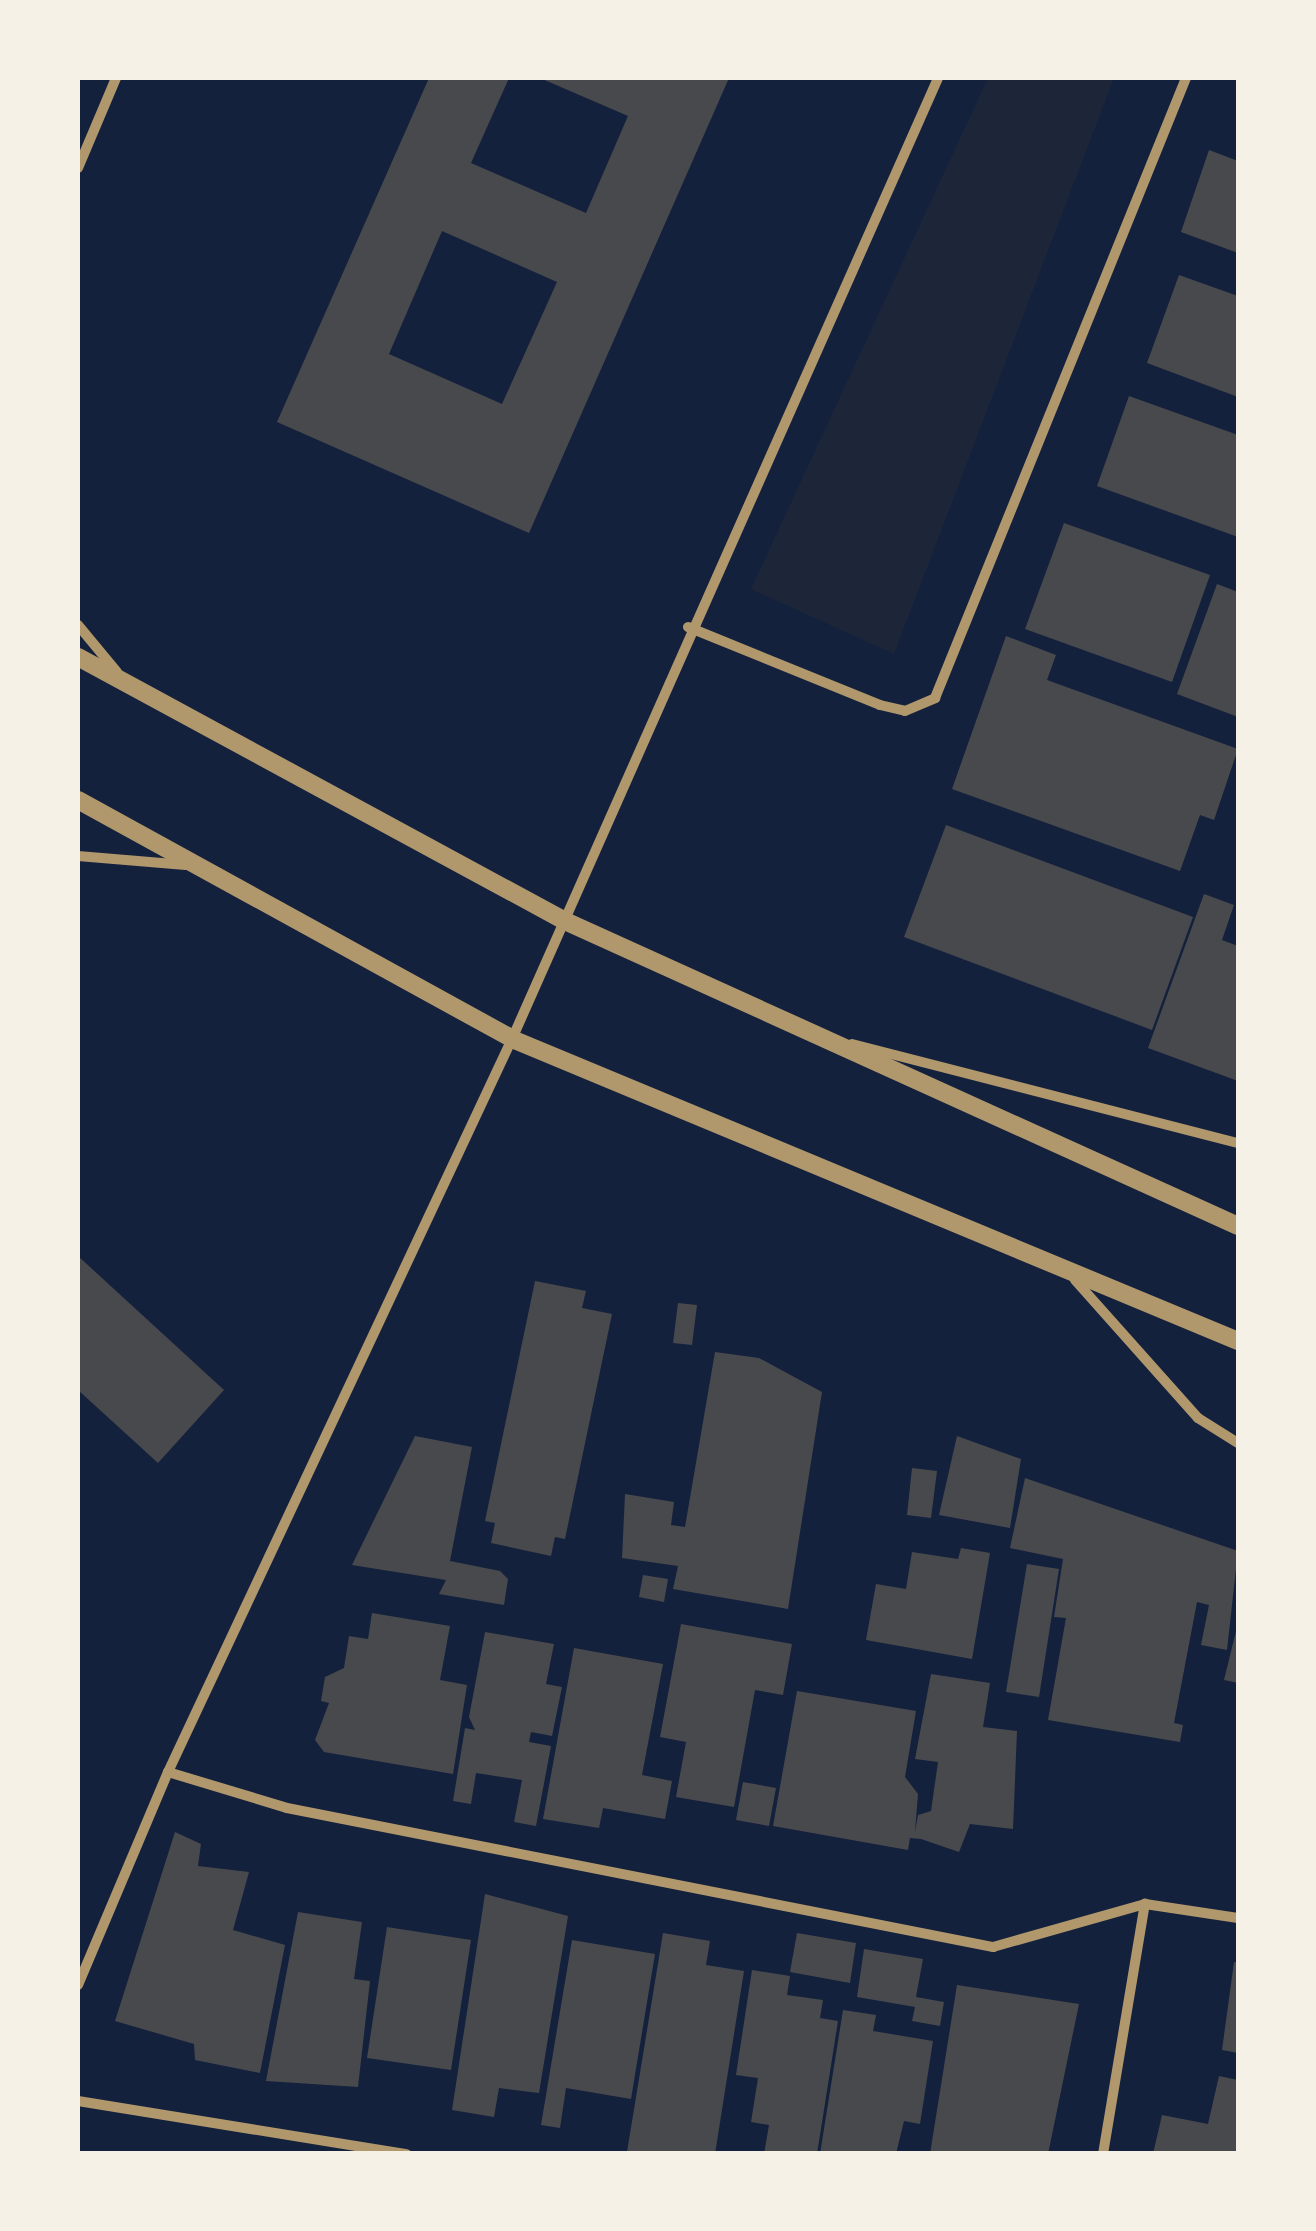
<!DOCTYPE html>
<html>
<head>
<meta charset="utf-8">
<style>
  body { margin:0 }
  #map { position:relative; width:1316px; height:2231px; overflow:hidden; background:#14213d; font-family:Roboto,sans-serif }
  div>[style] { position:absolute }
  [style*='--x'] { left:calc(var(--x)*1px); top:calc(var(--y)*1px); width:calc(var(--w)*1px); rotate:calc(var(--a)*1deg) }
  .green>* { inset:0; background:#1d2539 }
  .building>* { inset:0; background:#48494c }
  .minor>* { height:10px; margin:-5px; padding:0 5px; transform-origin:5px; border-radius:5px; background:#b1986c }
  .tertiary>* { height:18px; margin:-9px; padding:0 9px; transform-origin:9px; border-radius:9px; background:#b1986c }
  span { translate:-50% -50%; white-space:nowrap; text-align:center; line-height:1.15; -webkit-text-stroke:10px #f6f1e7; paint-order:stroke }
  .frame { position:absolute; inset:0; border:80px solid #f6f1e7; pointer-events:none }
</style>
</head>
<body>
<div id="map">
  <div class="green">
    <i style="clip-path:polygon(988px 78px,1114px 78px,894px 654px,751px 589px)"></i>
  </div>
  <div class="building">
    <i style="clip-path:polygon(evenodd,429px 78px,509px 78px,471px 163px,586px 213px,628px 116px,540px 78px,729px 78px,529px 533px,277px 422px,429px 78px,442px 231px,557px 282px,502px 404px,389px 354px,442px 231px)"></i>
    <i style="clip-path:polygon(1209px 150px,1238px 161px,1238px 253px,1181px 232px)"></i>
    <i style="clip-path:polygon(1179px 275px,1238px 296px,1238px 397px,1147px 363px)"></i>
    <i style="clip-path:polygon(1129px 396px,1238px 435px,1238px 537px,1097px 486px)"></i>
    <i style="clip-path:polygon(1064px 523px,1210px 575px,1172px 682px,1025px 629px)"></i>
    <i style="clip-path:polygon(1217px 584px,1238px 592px,1238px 717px,1177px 694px)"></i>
    <i style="clip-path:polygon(1006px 636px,1056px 655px,1047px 680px,1238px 749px,1214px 820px,1200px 815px,1180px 871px,952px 789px)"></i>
    <i style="clip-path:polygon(946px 825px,1193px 917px,1152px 1030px,904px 937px)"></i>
    <i style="clip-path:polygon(1204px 894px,1234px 905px,1222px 940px,1238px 946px,1238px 1081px,1148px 1048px)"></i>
    <i style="clip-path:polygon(78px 1256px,224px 1390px,158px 1463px,78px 1390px)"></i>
    <i style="clip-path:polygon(535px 1281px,586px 1291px,582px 1308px,612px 1314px,565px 1539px,555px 1537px,551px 1556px,491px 1543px,495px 1523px,485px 1521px)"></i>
    <i style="clip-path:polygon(678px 1303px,697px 1305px,692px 1345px,673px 1343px)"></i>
    <i style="clip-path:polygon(715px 1352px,759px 1358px,822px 1392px,788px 1609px,673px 1589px,678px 1566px,622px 1558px,625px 1494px,674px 1502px,671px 1525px,685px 1527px)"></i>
    <i style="clip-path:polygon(415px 1436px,472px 1447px,450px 1561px,500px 1571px,508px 1579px,504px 1605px,439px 1594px,446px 1580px,352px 1565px)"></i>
    <i style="clip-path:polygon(957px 1436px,1021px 1459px,1010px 1528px,939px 1515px)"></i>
    <i style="clip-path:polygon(912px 1468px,937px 1471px,931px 1518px,907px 1515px)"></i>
    <i style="clip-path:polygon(1025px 1478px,1238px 1551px,1227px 1650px,1201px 1645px,1209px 1605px,1197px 1602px,1174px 1723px,1183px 1725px,1180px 1742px,1048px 1720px,1066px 1618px,1054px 1617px,1063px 1559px,1010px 1548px)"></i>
    <i style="clip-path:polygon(961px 1548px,990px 1553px,972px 1659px,866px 1640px,876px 1584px,906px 1589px,912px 1552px,958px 1559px)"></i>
    <i style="clip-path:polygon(1027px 1564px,1059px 1569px,1039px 1697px,1006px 1692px)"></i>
    <i style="clip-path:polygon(643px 1575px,668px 1579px,664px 1602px,639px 1597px)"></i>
    <i style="clip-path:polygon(372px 1613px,450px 1626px,440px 1680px,467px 1685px,453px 1774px,324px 1752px,315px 1740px,329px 1703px,321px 1701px,325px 1677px,344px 1668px,349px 1636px,368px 1639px)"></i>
    <i style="clip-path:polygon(681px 1624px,792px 1644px,783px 1695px,755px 1690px,734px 1807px,676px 1797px,686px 1742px,660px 1737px)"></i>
    <i style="clip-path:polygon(1237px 1627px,1238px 1627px,1238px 1683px,1224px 1680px)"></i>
    <i style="clip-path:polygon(485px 1632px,554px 1644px,546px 1684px,562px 1687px,552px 1736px,531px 1732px,529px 1742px,551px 1746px,536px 1826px,514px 1822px,522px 1780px,476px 1773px,471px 1804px,453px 1801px,465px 1728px,475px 1730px,469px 1717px)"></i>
    <i style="clip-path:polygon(574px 1648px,663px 1664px,642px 1775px,672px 1781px,665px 1819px,603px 1808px,599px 1828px,543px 1819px)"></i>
    <i style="clip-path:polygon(931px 1674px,990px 1683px,983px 1727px,1017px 1731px,1013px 1829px,970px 1824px,959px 1852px,921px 1839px,910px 1838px,908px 1850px,773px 1826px,797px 1691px,916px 1711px,905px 1777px,918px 1794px,915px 1832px,918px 1815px,931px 1811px,938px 1762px,915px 1759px)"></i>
    <i style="clip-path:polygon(743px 1782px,776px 1788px,769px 1826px,736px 1820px)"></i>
    <i style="clip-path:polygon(175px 1832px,201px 1844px,198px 1866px,249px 1872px,233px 1930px,285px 1945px,260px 2073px,195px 2060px,194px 2044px,115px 2021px)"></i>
    <i style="clip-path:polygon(485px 1894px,568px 1916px,539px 2093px,499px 2088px,494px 2117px,452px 2110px)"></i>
    <i style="clip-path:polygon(298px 1912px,362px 1922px,354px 1979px,370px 1981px,358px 2087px,266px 2081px)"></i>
    <i style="clip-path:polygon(387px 1927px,471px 1940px,451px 2070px,367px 2058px)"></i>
    <i style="clip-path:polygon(663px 1933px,710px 1941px,706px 1965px,744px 1971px,715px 2154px,627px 2152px)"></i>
    <i style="clip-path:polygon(797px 1933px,856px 1943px,850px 1983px,790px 1972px)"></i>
    <i style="clip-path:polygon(572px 1940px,655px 1954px,631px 2099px,566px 2088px,560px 2128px,541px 2125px)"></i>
    <i style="clip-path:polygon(864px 1949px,923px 1959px,916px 1997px,944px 2002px,940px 2026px,912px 2021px,915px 2007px,857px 1997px)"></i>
    <i style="clip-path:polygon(1234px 1962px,1238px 1963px,1238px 2053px,1222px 2050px)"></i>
    <i style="clip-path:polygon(752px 1970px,790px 1976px,787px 1995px,823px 2000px,820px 2018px,838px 2021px,817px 2154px,764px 2154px,769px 2125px,751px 2122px,758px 2078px,736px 2075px)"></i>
    <i style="clip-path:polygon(957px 1985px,1079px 2004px,1048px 2154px,930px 2154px)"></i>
    <i style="clip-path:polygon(843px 2010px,876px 2015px,873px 2031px,933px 2041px,920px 2124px,904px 2121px,896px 2154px,820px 2154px)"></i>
    <i style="clip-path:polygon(1219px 2076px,1238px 2080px,1238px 2154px,1153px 2154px,1162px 2115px,1208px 2124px)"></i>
  </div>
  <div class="minor">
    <i style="--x:78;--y:168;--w:98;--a:-67.1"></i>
    <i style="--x:78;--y:625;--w:61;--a:50.3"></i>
    <i style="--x:688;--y:627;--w:207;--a:22.1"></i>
    <i style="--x:880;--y:705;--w:26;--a:13"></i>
    <i style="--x:905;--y:711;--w:33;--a:-23"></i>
    <i style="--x:935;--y:698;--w:669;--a:-67.96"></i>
    <i style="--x:78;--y:856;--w:108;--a:4.8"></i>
    <i style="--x:852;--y:1044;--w:398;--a:14.4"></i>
    <i style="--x:1075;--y:1280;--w:185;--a:48.3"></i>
    <i style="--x:1198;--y:1418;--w:47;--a:32"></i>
    <i style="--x:168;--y:1772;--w:124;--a:16.8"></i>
    <i style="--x:287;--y:1808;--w:720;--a:11.14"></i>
    <i style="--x:993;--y:1947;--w:158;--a:-15.8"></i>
    <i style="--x:1145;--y:1904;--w:94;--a:8.6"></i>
    <i style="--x:78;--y:1985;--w:231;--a:-67.1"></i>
    <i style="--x:168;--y:1772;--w:810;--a:-64.86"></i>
    <i style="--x:512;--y:1039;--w:1051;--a:-66.09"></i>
    <i style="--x:78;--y:2101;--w:333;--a:9.2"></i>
    <i style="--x:1103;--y:2154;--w:254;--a:-80.5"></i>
  </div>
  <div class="tertiary">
    <i style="--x:78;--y:657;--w:554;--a:28.46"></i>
    <i style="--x:565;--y:921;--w:739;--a:24.38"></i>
    <i style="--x:78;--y:800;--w:495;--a:28.8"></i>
    <i style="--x:512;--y:1039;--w:786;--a:22.59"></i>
  </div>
  <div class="frame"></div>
</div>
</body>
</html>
